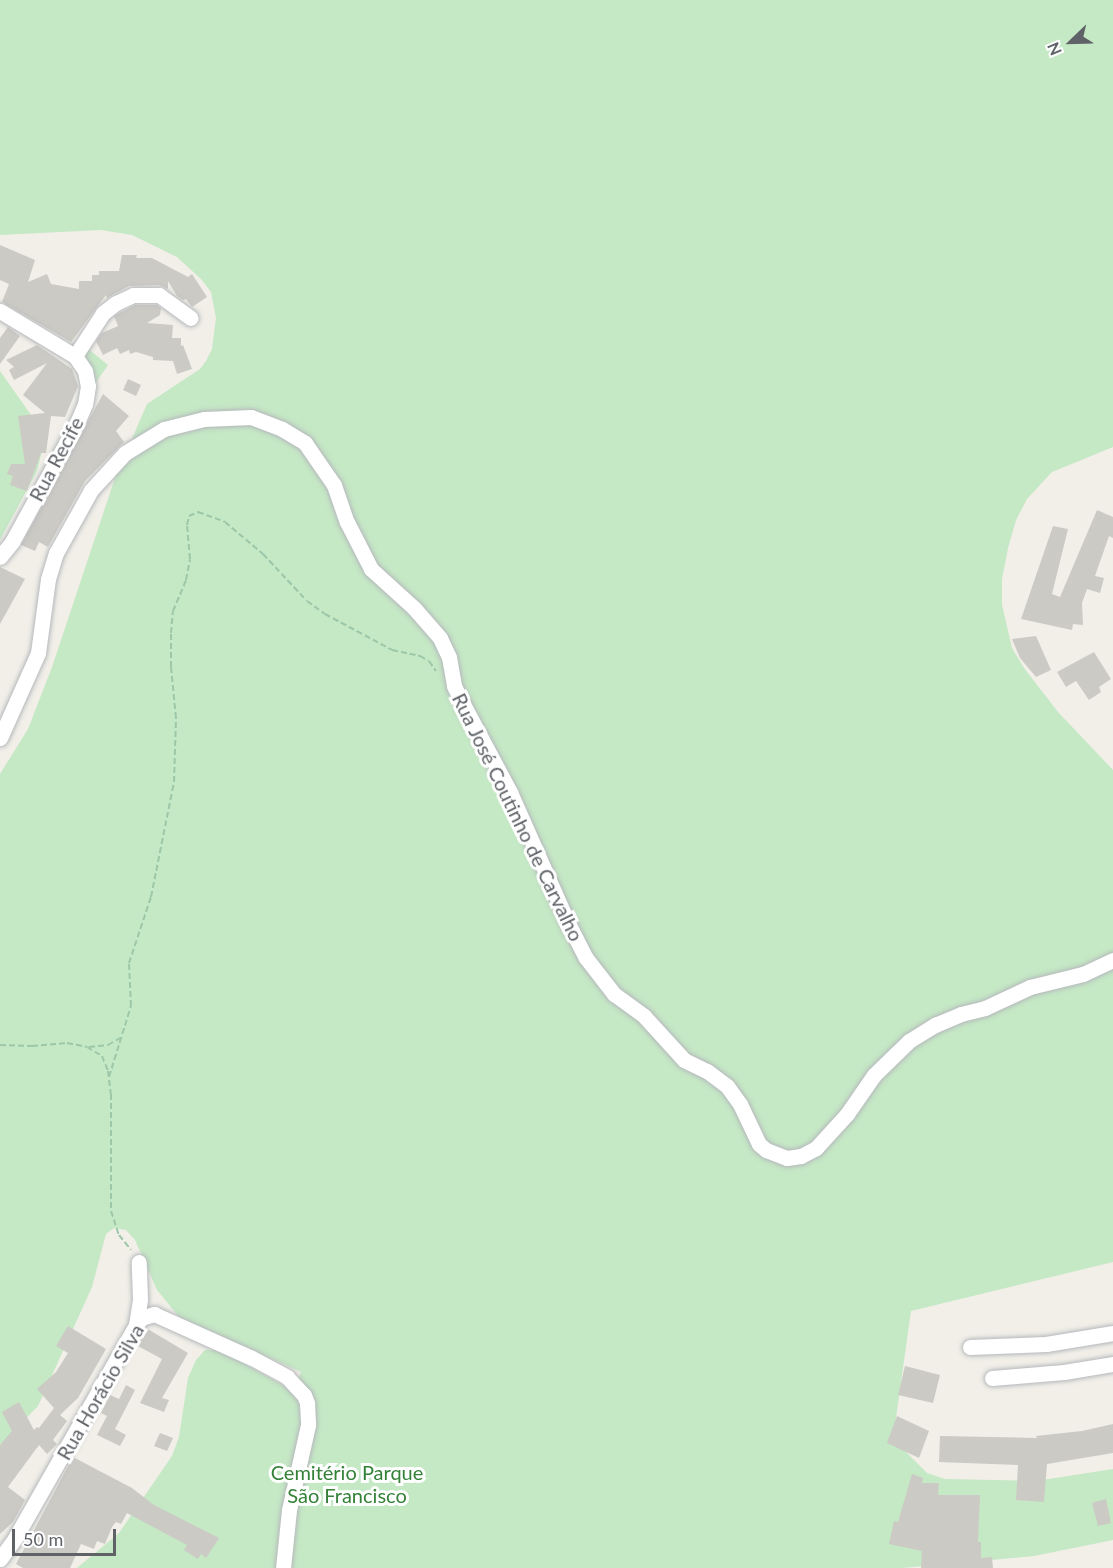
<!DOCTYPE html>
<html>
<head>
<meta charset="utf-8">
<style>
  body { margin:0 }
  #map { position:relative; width:1113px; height:1568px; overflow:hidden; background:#f1efe8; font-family:Lato,sans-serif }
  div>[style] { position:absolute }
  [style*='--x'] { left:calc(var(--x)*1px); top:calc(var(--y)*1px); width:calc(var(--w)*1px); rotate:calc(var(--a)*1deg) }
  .green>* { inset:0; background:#c5e8c5 }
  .building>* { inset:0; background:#cccac5 }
  .path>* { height:2px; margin-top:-1px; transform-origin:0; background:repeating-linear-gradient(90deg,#9cc7a9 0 6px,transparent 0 9px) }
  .roads { filter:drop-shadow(0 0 2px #b5b8bc) drop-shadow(0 0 2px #b5b8bc) }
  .minor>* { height:15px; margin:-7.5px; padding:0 7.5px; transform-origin:7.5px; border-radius:7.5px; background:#fff }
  span { translate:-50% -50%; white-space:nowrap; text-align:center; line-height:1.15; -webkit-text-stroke:6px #fff; paint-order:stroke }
  .street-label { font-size:20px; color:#5f6368 }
  .park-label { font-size:20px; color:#348238 }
  .north { position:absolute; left:1041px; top:12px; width:60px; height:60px; -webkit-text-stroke:4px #fff; paint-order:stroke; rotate:247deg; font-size:16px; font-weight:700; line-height:24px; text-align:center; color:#5f6368 }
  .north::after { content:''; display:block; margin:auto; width:21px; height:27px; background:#5f6368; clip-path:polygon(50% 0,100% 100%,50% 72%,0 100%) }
  .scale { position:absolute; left:12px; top:1529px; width:104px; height:27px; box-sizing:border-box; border:3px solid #5f6368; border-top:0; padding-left:8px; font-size:18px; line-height:21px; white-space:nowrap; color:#5f6368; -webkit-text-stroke:4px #fff; paint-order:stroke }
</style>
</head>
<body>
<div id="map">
  <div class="green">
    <i style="clip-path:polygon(0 0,1113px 0,1113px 447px,1052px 472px,1027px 499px,1016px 520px,1008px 548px,1002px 579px,1002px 605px,1012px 648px,1024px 668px,1058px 712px,1113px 770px,1113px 1262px,911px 1311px,893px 1439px,927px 1473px,945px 1479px,1036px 1481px,1113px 1469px,1113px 1540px,1034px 1556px,903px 1568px,77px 1568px,119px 1533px,172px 1456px,179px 1437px,188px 1378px,196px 1360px,205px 1350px,220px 1350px,293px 1391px,301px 1372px,179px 1317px,157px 1290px,135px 1240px,126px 1230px,114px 1228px,106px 1234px,92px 1287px,38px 1406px,0 1445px,0 774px,28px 729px,52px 667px,115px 478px,147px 404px,200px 369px,206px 361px,212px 349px,216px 318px,211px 292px,201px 279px,177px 257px,132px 235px,101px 230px,0 235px)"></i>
    <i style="clip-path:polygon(82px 344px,108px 365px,88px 394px)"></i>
    <i style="clip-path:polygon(0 371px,36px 422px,43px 447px,37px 471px,0 540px)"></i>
  </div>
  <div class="building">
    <i style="clip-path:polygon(0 245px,35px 260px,28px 282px,47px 274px,51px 284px,79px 289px,79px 281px,92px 281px,92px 275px,99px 275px,99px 271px,119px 271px,122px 255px,137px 255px,136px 258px,152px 258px,188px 277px,192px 274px,207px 297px,192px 307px,186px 299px,183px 300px,177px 296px,168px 281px,168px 289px,159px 285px,129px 286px,107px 298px,106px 295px,71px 342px,2px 302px,9px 284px,0 280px)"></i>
    <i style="clip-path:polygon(135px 305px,156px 305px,161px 308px,160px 315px,147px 323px,173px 325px,172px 338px,181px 338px,181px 346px,183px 345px,192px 369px,177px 374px,173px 361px,153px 360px,153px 357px,136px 352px,130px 354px,129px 350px,120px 354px,117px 348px,103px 355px,96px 341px,102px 333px,118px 326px,114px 316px)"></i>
    <i style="clip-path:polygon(8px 327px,20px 336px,0 364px,0 338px)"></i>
    <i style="clip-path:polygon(37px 345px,72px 369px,78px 386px,65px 417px,51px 416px,46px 453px,41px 453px,27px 491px,10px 485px,13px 476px,7px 474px,11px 464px,25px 464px,18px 416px,45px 413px,23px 395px,47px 363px,14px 380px,9px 370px,14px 367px,6px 360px)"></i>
    <i style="clip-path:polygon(128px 379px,141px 385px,136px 396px,123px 390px)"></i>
    <i style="clip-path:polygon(103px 394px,129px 416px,116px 431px,124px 442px,85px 481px,48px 547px,39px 542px,35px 551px,21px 545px)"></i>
    <i style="clip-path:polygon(1097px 510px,1113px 517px,1113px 538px,1109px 536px,1095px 576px,1104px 578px,1100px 593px,1087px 589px,1082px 603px,1083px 625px,1073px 624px,1072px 630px,1021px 619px,1053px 526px,1068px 529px,1052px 594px,1060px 597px)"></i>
    <i style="clip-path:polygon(0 567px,25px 579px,0 624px)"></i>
    <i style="clip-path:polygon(1036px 636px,1051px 670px,1036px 677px,1020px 658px,1012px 639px)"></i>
    <i style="clip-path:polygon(1094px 652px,1111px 679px,1099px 687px,1101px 692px,1089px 700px,1076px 681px,1066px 687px,1057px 672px)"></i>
    <i style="clip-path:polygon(68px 1326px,106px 1349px,78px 1398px,60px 1415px,67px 1421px,53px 1440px,57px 1444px,47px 1454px,39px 1445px,8px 1487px,25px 1500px,13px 1522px,0 1534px,0 1445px,12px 1431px,2px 1412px,19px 1402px,34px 1430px,37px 1427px,39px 1428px,54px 1408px,37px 1389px,56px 1372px,68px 1353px,56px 1346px)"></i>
    <i style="clip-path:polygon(146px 1328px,188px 1353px,162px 1398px,169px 1400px,164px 1412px,140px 1403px,162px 1359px,136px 1345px)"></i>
    <i style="clip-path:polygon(905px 1366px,940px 1375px,933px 1403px,898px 1395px)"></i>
    <i style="clip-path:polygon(126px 1385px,135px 1390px,115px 1429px,126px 1435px,120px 1446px,97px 1435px,107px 1416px,101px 1413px,110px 1395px,119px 1399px)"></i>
    <i style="clip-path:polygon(897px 1416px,929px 1431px,919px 1458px,887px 1443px)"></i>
    <i style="clip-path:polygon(1113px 1424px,1113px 1453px,1047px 1464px,1044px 1502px,1016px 1500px,1018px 1465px,939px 1462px,940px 1436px,1037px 1438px,1036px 1436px,1082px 1431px)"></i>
    <i style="clip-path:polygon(160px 1433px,173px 1438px,167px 1451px,154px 1446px)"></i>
    <i style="clip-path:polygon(73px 1457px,132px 1488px,154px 1505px,219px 1538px,206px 1558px,201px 1554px,198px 1559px,184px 1550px,187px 1545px,127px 1513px,121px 1524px,116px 1522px,112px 1527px,105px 1544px,97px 1541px,94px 1549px,81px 1544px,70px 1568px,23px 1568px,16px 1564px)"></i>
    <i style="clip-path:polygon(912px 1474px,923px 1478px,922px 1483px,939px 1483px,938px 1495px,980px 1495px,978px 1542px,981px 1542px,981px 1558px,992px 1557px,993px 1568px,921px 1568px,922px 1551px,889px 1544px,894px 1521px,898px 1522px)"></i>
    <i style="clip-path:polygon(1106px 1499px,1111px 1523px,1098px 1526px,1092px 1503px)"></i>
  </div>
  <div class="path">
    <i style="--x:0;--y:1045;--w:32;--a:2"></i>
    <i style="--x:32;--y:1046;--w:35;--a:-5"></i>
    <i style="--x:67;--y:1043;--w:20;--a:11"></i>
    <i style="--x:87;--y:1047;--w:17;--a:31"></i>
    <i style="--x:102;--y:1056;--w:16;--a:68"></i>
    <i style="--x:108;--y:1071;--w:23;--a:83"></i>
    <i style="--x:111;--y:1094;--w:117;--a:90"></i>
    <i style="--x:111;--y:1211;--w:25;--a:72"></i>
    <i style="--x:119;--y:1235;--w:19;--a:51"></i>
    <i style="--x:89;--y:1047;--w:19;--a:-6"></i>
    <i style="--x:108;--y:1045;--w:14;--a:-30"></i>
    <i style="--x:109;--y:1077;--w:74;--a:-72.8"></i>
    <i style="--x:131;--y:1006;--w:43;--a:-92.7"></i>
    <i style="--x:129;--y:963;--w:70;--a:-71.6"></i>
    <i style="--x:151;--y:897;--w:117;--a:-78.7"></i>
    <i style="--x:174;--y:782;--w:64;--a:-88.2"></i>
    <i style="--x:176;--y:718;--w:51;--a:-95.6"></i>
    <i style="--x:171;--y:667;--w:34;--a:-90"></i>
    <i style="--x:171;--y:633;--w:22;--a:-85"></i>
    <i style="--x:173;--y:611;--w:34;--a:-67"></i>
    <i style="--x:186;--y:580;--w:21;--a:-79"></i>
    <i style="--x:190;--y:559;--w:34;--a:-95"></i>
    <i style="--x:187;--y:525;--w:9;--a:-77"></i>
    <i style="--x:189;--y:516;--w:10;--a:-24"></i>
    <i style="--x:198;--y:512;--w:29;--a:20"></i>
    <i style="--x:225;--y:522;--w:50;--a:40.1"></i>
    <i style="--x:263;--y:554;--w:64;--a:46.9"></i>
    <i style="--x:307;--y:601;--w:22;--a:36"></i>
    <i style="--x:325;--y:614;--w:76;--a:28.2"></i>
    <i style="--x:392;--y:650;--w:29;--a:12"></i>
    <i style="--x:420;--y:656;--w:10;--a:29"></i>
    <i style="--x:429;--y:661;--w:12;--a:55"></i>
  </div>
  <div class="roads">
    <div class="minor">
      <i style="--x:0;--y:311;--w:87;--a:31"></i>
      <i style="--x:75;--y:356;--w:18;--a:56"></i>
      <i style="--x:85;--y:371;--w:15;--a:79"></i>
      <i style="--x:88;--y:386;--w:18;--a:99"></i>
      <i style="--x:85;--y:404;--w:23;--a:113"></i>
      <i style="--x:76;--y:425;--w:133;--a:118.7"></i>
      <i style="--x:12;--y:542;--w:19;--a:129"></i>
      <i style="--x:75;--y:356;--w:51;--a:-56.9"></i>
      <i style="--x:103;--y:313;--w:16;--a:-38"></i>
      <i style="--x:116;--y:303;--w:19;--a:-25"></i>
      <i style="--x:133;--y:295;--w:26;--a:0"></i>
      <i style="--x:159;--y:295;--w:39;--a:36"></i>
      <i style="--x:0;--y:738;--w:93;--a:-65.9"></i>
      <i style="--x:38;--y:653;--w:75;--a:-82.3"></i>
      <i style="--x:48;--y:579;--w:27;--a:-73"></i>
      <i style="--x:56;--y:553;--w:72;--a:-60.9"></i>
      <i style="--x:91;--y:490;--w:50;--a:-47.4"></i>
      <i style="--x:125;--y:453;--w:46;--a:-31.6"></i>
      <i style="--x:164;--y:429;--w:41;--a:-14"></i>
      <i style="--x:204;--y:419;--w:47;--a:-2.4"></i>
      <i style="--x:251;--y:417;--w:33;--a:21"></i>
      <i style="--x:282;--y:429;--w:27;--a:31"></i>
      <i style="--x:305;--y:443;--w:51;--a:55.4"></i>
      <i style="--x:334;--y:485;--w:39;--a:71"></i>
      <i style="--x:347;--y:522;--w:53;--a:62.9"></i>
      <i style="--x:371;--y:569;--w:58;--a:42.2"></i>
      <i style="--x:414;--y:608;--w:40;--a:49"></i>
      <i style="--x:440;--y:638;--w:21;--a:65"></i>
      <i style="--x:449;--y:657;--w:29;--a:80"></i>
      <i style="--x:454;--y:686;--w:20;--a:63"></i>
      <i style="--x:463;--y:704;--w:100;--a:61.9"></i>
      <i style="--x:510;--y:792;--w:145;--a:66.1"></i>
      <i style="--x:569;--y:925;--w:37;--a:63"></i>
      <i style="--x:586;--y:958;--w:46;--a:52.1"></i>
      <i style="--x:614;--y:994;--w:37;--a:36"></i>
      <i style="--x:644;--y:1016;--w:59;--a:47.7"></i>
      <i style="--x:684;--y:1060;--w:25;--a:26"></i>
      <i style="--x:707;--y:1071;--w:25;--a:37"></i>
      <i style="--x:727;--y:1086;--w:22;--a:54"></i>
      <i style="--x:740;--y:1104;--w:44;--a:64.6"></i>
      <i style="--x:759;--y:1144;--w:9;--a:41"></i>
      <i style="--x:766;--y:1150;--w:22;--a:21"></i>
      <i style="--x:787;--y:1158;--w:14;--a:-8"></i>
      <i style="--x:801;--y:1156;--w:17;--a:-28"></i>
      <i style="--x:816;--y:1148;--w:46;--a:-47.6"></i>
      <i style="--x:847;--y:1114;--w:47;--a:-55.3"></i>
      <i style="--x:874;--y:1075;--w:49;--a:-44.2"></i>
      <i style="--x:909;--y:1041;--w:31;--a:-32"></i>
      <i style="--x:935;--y:1025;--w:28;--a:-23"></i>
      <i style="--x:961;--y:1014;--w:25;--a:-14"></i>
      <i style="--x:985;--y:1008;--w:50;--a:-25"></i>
      <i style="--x:1030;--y:987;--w:55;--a:-13.8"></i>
      <i style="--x:1083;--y:974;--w:33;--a:-25"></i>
      <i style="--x:136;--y:1325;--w:26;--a:-81"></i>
      <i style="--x:140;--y:1299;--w:37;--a:-92"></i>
      <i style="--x:970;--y:1347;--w:76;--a:-2.3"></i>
      <i style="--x:1046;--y:1344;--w:68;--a:-9.3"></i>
      <i style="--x:992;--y:1378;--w:72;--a:-4.8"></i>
      <i style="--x:1064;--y:1372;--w:50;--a:-9.3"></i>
      <i style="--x:0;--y:1559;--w:26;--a:-54"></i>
      <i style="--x:15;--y:1538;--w:245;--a:-60.4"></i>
      <i style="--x:136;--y:1325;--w:9;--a:-54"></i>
      <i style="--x:141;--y:1318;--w:14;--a:-17"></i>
      <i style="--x:154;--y:1314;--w:107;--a:24.2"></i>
      <i style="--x:252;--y:1358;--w:40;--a:28"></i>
      <i style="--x:287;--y:1377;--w:25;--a:47"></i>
      <i style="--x:304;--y:1395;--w:9;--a:69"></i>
      <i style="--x:307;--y:1403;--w:22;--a:87"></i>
      <i style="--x:308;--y:1425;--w:87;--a:102.6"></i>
      <i style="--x:289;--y:1510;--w:58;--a:95.9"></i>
    </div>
  </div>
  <div class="street-label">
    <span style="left:56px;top:459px;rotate:-62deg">Rua Recife</span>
    <span style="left:518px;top:817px;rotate:64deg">Rua José Coutinho de Carvalho</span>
    <span style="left:100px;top:1392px;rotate:-60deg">Rua Horácio Silva</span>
  </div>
  <div class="park-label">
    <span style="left:347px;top:1484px">Cemitério Parque<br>São Francisco</span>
  </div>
  <div class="north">N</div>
  <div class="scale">50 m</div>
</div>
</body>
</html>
